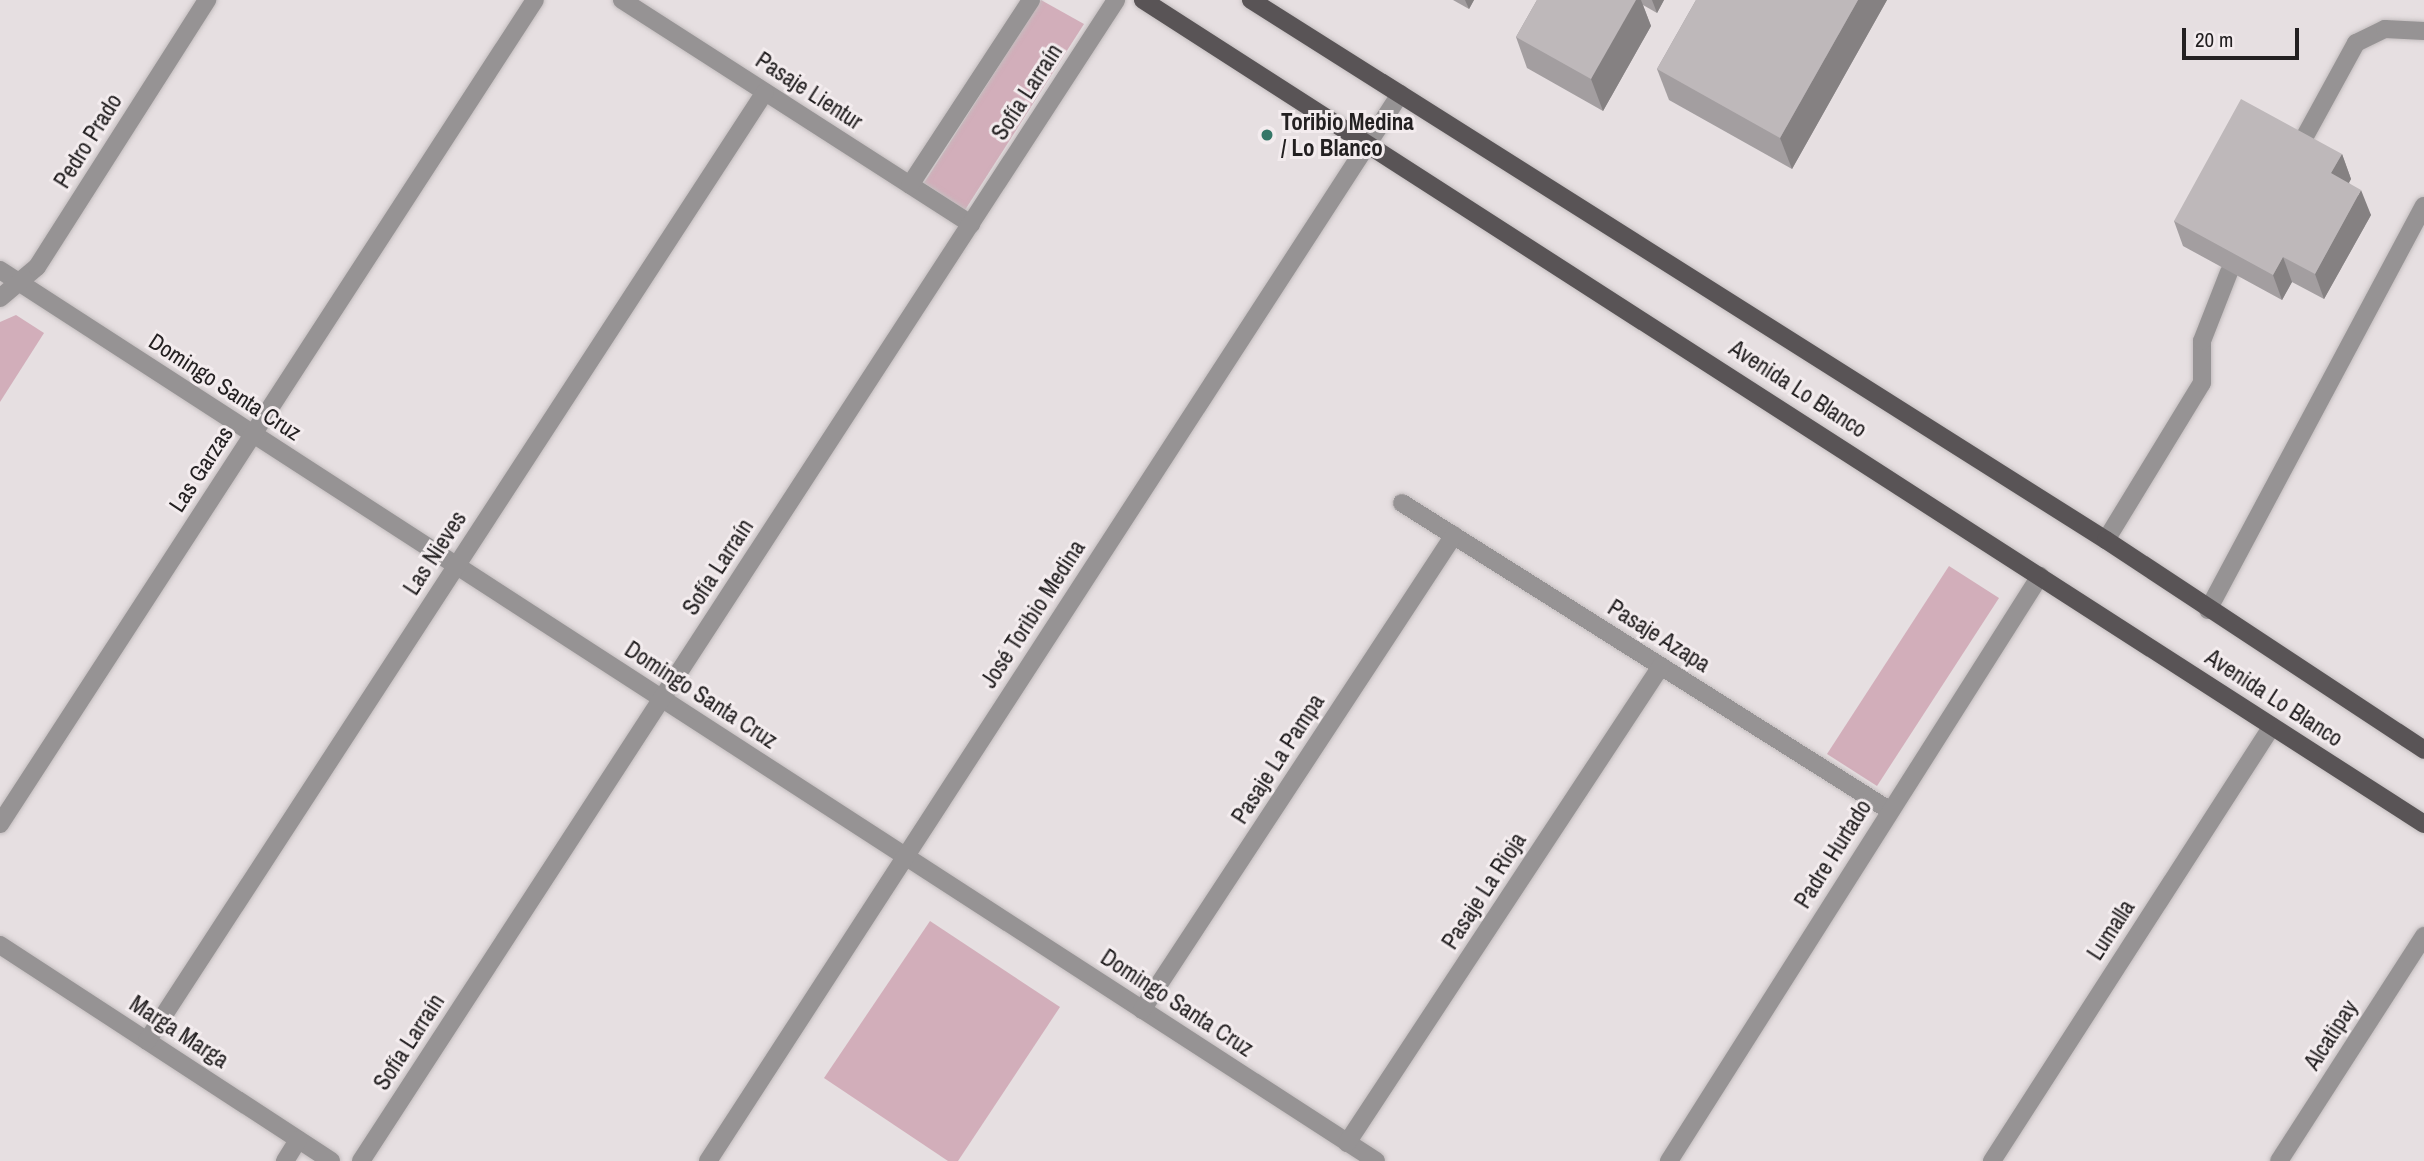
<!DOCTYPE html>
<html>
<head>
<meta charset="utf-8">
<style>
  body { margin:0 }
  #map { position:relative; width:2424px; height:1161px; overflow:hidden; background:#e6dfe1; font-family:"Archivo Narrow",sans-serif }
  div>[style] { position:absolute }
  [style*='--x'] { left:calc(var(--x)*1px); top:calc(var(--y)*1px); width:calc(var(--w)*1px); rotate:calc(var(--a)*1deg) }
  .green>* { inset:0; background:#d2aeba }
  .roads { filter:drop-shadow(0 0 2px #c3bdbe) drop-shadow(0 0 2px #c3bdbe) }
  .lane>* { height:18px; margin:-9px; padding:0 9px; transform-origin:9px; border-radius:9px; background:#969394 }
  .street>* { height:18px; margin:-9px; padding:0 9px; transform-origin:9px; border-radius:9px; background:#969394 }
  .primary>* { height:18px; margin:-9px; padding:0 9px; transform-origin:9px; border-radius:9px; background:#595456 }
  .wall>* { inset:0; background:#a39ea0 }
  .shaded-wall>* { inset:0; background:#858182 }
  .building>* { inset:0; background:#beb8ba }
  .dots>* { width:19px; height:19px; translate:-50% -50%; box-sizing:border-box; border:4px solid #f3ecee; border-radius:50% }
  span { translate:-50% -50%; white-space:nowrap; text-align:center; line-height:1.15; -webkit-text-stroke:6px #f3ecee; paint-order:stroke }
  .street-label { font-size:23px; color:#232021 }
  .poi-label { font-size:23px; color:#232021; font-weight:700 }
  .left { translate:0 -50%; text-align:left }
  .scale { position:absolute; left:2182px; top:28px; width:117px; height:32px; box-sizing:border-box; border:4px solid #232021; border-top:0; padding-left:9px; font-size:21px; line-height:24px; white-space:nowrap; color:#232021; -webkit-text-stroke:5px #f3ecee; paint-order:stroke }
</style>
</head>
<body>
<div id="map">
  <div class="green">
    <i style="clip-path:polygon(1041px 0,1084px 24px,965px 210px,924px 183px)"></i>
    <i style="clip-path:polygon(16px 315px,44px 333px,0 402px,0 322px)"></i>
    <i style="clip-path:polygon(1949px 566px,1999px 598px,1877px 786px,1827px 754px)"></i>
    <i style="clip-path:polygon(930px 921px,1060px 1007px,958px 1161px,948px 1161px,824px 1078px)"></i>
  </div>
  <div class="roads">
    <div class="lane">
      <i style="--x:2298;--y:149;--w:121;--a:-61.3"></i>
      <i style="--x:2356;--y:43;--w:32;--a:-26"></i>
      <i style="--x:2385;--y:29;--w:39;--a:3"></i>
      <i style="--x:2106;--y:540;--w:184;--a:-58.6"></i>
      <i style="--x:2202;--y:383;--w:42;--a:-90"></i>
      <i style="--x:2202;--y:341;--w:74;--a:-68.6"></i>
      <i style="--x:2208;--y:610;--w:458;--a:-61.9"></i>
    </div>
    <div class="street">
      <i style="--x:622;--y:0;--w:415;--a:32.7"></i>
      <i style="--x:910;--y:185;--w:221;--a:-56.8"></i>
      <i style="--x:0;--y:270;--w:1639;--a:32.92"></i>
      <i style="--x:0;--y:298;--w:48;--a:-40"></i>
      <i style="--x:37;--y:267;--w:317;--a:-57.5"></i>
      <i style="--x:1402;--y:503;--w:576;--a:32.23"></i>
      <i style="--x:0;--y:824;--w:982;--a:-57.01"></i>
      <i style="--x:0;--y:945;--w:395;--a:33.1"></i>
      <i style="--x:1142;--y:1010;--w:568;--a:-56.7"></i>
      <i style="--x:147;--y:1041;--w:1132;--a:-56.93"></i>
      <i style="--x:1347;--y:1143;--w:571;--a:-56.64"></i>
      <i style="--x:285;--y:1161;--w:25;--a:-58"></i>
      <i style="--x:361;--y:1161;--w:1385;--a:-56.96"></i>
      <i style="--x:708;--y:1161;--w:1272;--a:-57.03"></i>
      <i style="--x:1669;--y:1161;--w:693;--a:-57.62"></i>
      <i style="--x:1992;--y:1161;--w:517;--a:-57.23"></i>
      <i style="--x:2279;--y:1161;--w:268;--a:-57.2"></i>
    </div>
    <div class="primary">
      <i style="--x:1143;--y:0;--w:1523;--a:32.75"></i>
      <i style="--x:1251;--y:0;--w:1011;--a:32.28"></i>
      <i style="--x:2106;--y:540;--w:381;--a:33.4"></i>
    </div>
  </div>
  <div class="wall">
    <i style="clip-path:polygon(1453px 0,1474px 0,1469px 9px)"></i>
    <i style="clip-path:polygon(1537px 0,1664px 0,1657px 13px,1643px 5px,1651px 26px,1603px 111px,1527px 68px,1516px 37px)"></i>
    <i style="clip-path:polygon(1696px 0,1887px 0,1792px 169px,1669px 100px,1657px 69px)"></i>
    <i style="clip-path:polygon(2342px 154px,2351px 179px,2349px 183px,2371px 215px,2324px 299px,2292px 282px,2282px 300px,2183px 246px,2174px 221px)"></i>
  </div>
  <div class="shaded-wall">
    <i style="clip-path:polygon(1465px 0,1474px 0,1469px 9px)"></i>
    <i style="clip-path:polygon(1627px 0,1641px 0,1651px 26px,1603px 111px,1591px 79px)"></i>
    <i style="clip-path:polygon(1652px 0,1664px 0,1657px 13px)"></i>
    <i style="clip-path:polygon(1858px 0,1887px 0,1792px 169px,1780px 138px)"></i>
    <i style="clip-path:polygon(2342px 154px,2351px 179px,2340px 198px,2331px 173px)"></i>
    <i style="clip-path:polygon(2361px 190px,2371px 215px,2324px 299px,2315px 274px)"></i>
    <i style="clip-path:polygon(2283px 257px,2292px 282px,2282px 300px,2273px 275px)"></i>
  </div>
  <div class="building">
    <i style="clip-path:polygon(1537px 0,1636px 0,1591px 79px,1516px 37px)"></i>
    <i style="clip-path:polygon(1696px 0,1858px 0,1780px 138px,1657px 69px)"></i>
    <i style="clip-path:polygon(2241px 99px,2342px 154px,2331px 173px,2361px 190px,2315px 274px,2283px 257px,2273px 275px,2174px 221px)"></i>
  </div>
  <div class="dots">
    <i style="left:1267px;top:135px;background:#357768"></i>
  </div>
  <div class="street-label">
    <span style="left:809px;top:91px;rotate:33deg">Pasaje Lientur</span>
    <span style="left:1027px;top:92px;rotate:-57deg">Sofía Larraín</span>
    <span style="left:88px;top:141px;rotate:-58deg">Pedro Prado</span>
    <span style="left:225px;top:387px;rotate:33deg">Domingo Santa Cruz</span>
    <span style="left:1798px;top:389px;rotate:33deg">Avenida Lo Blanco</span>
    <span style="left:201px;top:469px;rotate:-57deg">Las Garzas</span>
    <span style="left:435px;top:553px;rotate:-57deg">Las Nieves</span>
    <span style="left:718px;top:567px;rotate:-57deg">Sofía Larraín</span>
    <span style="left:1033px;top:614px;rotate:-57deg">José Toribio Medina</span>
    <span style="left:1659px;top:636px;rotate:32deg">Pasaje Azapa</span>
    <span style="left:701px;top:695px;rotate:33deg">Domingo Santa Cruz</span>
    <span style="left:2274px;top:698px;rotate:33deg">Avenida Lo Blanco</span>
    <span style="left:1278px;top:759px;rotate:-57deg">Pasaje La Pampa</span>
    <span style="left:1833px;top:854px;rotate:-58deg">Padre Hurtado</span>
    <span style="left:1484px;top:891px;rotate:-57deg">Pasaje La Rioja</span>
    <span style="left:2111px;top:930px;rotate:-57deg">Lumalla</span>
    <span style="left:1177px;top:1003px;rotate:33deg">Domingo Santa Cruz</span>
    <span style="left:179px;top:1032px;rotate:33deg">Marga Marga</span>
    <span style="left:2331px;top:1035px;rotate:-57deg">Alcatipay</span>
    <span style="left:409px;top:1042px;rotate:-57deg">Sofía Larraín</span>
  </div>
  <div class="poi-label">
    <span class="left" style="left:1281px;top:135px">Toribio Medina<br>/ Lo Blanco</span>
  </div>
  <div class="scale">20 m</div>
</div>
</body>
</html>
